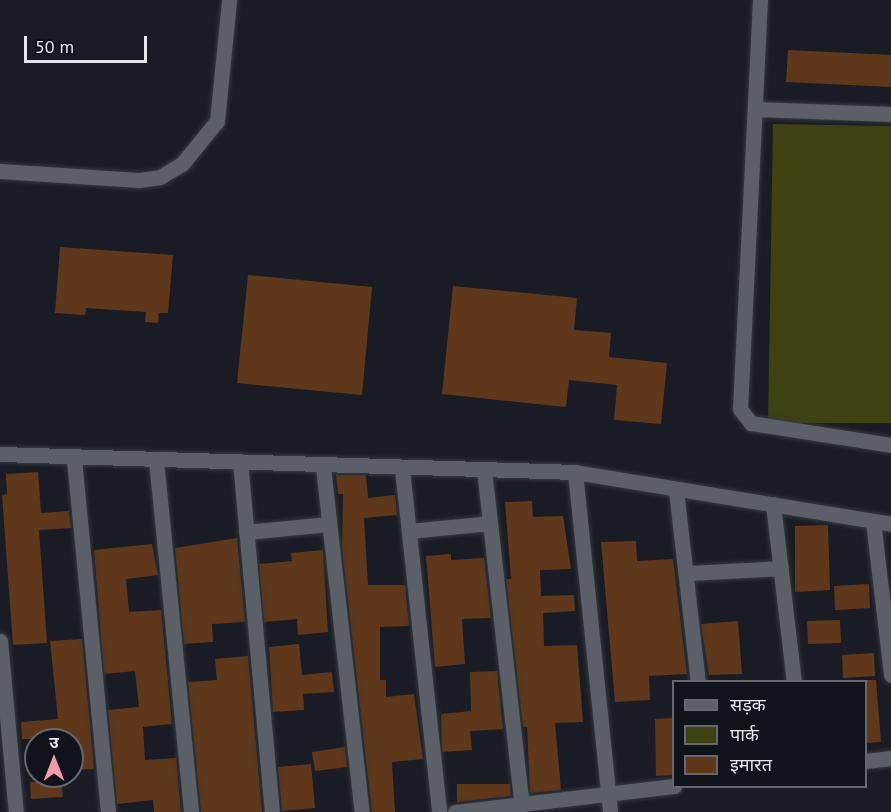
<!DOCTYPE html>
<html>
<head>
<meta charset="utf-8">
<style>
  body { margin:0 }
  #map { position:relative; width:891px; height:812px; overflow:hidden; background:#191c24; font-family:"PT Sans","Noto Sans Devanagari",sans-serif }
  div>[style] { position:absolute }
  [style*='--x'] { left:calc(var(--x)*1px); top:calc(var(--y)*1px); width:calc(var(--w)*1px); rotate:calc(var(--a)*1deg) }
  .green>* { inset:0; background:#3f4111 }
  .building>* { inset:0; background:#5f381b }
  .roads { filter:drop-shadow(0 0 2px #36383e) drop-shadow(0 0 2px #36383e) }
  .street>* { height:15px; margin:-7.5px; padding:0 7.5px; transform-origin:7.5px; border-radius:7.5px; background:#5b5f68 }
  span { translate:-50% -50%; white-space:nowrap; text-align:center; line-height:1.15; -webkit-text-stroke:4.5px #10131a; paint-order:stroke }
  .legend { position:absolute; left:672px; top:680px; width:195px; height:108px; box-sizing:border-box; background:#10131a; border:2px solid #65686e; margin:0; padding:8px 10px; list-style:none; font-size:18px; color:#e5e7ed }
  .legend li { display:flex; align-items:center; gap:12px; height:30px }
  .legend b { width:30px; border:2px solid #65686e }
  .north { position:absolute; left:24px; top:728px; width:60px; height:60px; box-sizing:border-box; background:#10131a; border:2px solid #65686e; border-radius:50%; rotate:0deg; font-size:16px; font-weight:700; line-height:24px; text-align:center; color:#e5e7ed }
  .north::after { content:''; display:block; margin:auto; width:21px; height:27px; background:#f39aaa; clip-path:polygon(50% 0,100% 100%,50% 72%,0 100%) }
  .scale { position:absolute; left:24px; top:36px; width:123px; height:27px; box-sizing:border-box; border:3px solid #e5e7ed; border-top:0; padding-left:8px; font-size:18px; line-height:21px; white-space:nowrap; color:#e5e7ed; -webkit-text-stroke:4px #10131a; paint-order:stroke }
</style>
</head>
<body>
<div id="map">
  <div class="green">
    <i style="clip-path:polygon(773px 124px,891px 126px,891px 423px,768px 423px)"></i>
  </div>
  <div class="building">
    <i style="clip-path:polygon(788px 50px,891px 55px,891px 87px,786px 82px)"></i>
    <i style="clip-path:polygon(60px 247px,173px 255px,168px 313px,159px 313px,158px 323px,145px 322px,146px 312px,86px 308px,85px 315px,55px 313px)"></i>
    <i style="clip-path:polygon(248px 275px,372px 287px,362px 395px,237px 383px)"></i>
    <i style="clip-path:polygon(453px 286px,577px 298px,574px 330px,611px 333px,609px 357px,667px 363px,661px 424px,614px 420px,617px 385px,569px 380px,566px 407px,442px 394px)"></i>
    <i style="clip-path:polygon(38px 472px,41px 513px,69px 511px,71px 528px,39px 530px,47px 643px,13px 645px,2px 495px,7px 494px,6px 474px)"></i>
    <i style="clip-path:polygon(336px 475px,366px 475px,368px 498px,395px 495px,397px 515px,364px 518px,368px 585px,405px 585px,409px 626px,380px 627px,380px 680px,386px 680px,386px 697px,414px 694px,423px 759px,392px 762px,395px 812px,372px 812px,342px 548px,343px 494px,338px 494px)"></i>
    <i style="clip-path:polygon(532px 501px,533px 517px,563px 516px,571px 569px,540px 570px,541px 596px,574px 595px,575px 611px,543px 613px,544px 646px,577px 645px,583px 722px,555px 723px,561px 790px,530px 793px,527px 727px,523px 727px,506px 579px,511px 579px,505px 502px)"></i>
    <i style="clip-path:polygon(828px 525px,830px 590px,795px 592px,795px 526px)"></i>
    <i style="clip-path:polygon(237px 538px,245px 622px,212px 624px,213px 642px,184px 644px,175px 548px)"></i>
    <i style="clip-path:polygon(636px 541px,637px 561px,673px 559px,687px 674px,649px 676px,650px 700px,615px 702px,601px 542px)"></i>
    <i style="clip-path:polygon(152px 544px,158px 575px,126px 579px,129px 612px,161px 610px,172px 724px,143px 727px,145px 760px,176px 758px,181px 812px,154px 812px,153px 800px,117px 804px,108px 710px,139px 707px,135px 671px,104px 674px,94px 550px)"></i>
    <i style="clip-path:polygon(323px 550px,328px 632px,298px 635px,297px 619px,264px 622px,259px 564px,292px 561px,291px 553px)"></i>
    <i style="clip-path:polygon(451px 554px,451px 560px,484px 558px,491px 618px,462px 619px,465px 664px,435px 667px,426px 556px)"></i>
    <i style="clip-path:polygon(869px 584px,870px 608px,835px 610px,834px 586px)"></i>
    <i style="clip-path:polygon(840px 620px,841px 643px,808px 644px,807px 621px)"></i>
    <i style="clip-path:polygon(738px 621px,742px 674px,709px 675px,701px 624px)"></i>
    <i style="clip-path:polygon(82px 639px,94px 769px,72px 770px,72px 740px,22px 739px,21px 722px,58px 719px,50px 641px)"></i>
    <i style="clip-path:polygon(299px 644px,302px 675px,332px 672px,334px 692px,303px 694px,304px 710px,273px 712px,269px 647px)"></i>
    <i style="clip-path:polygon(874px 653px,875px 676px,843px 678px,842px 655px)"></i>
    <i style="clip-path:polygon(248px 656px,262px 812px,201px 812px,188px 682px,217px 680px,215px 659px)"></i>
    <i style="clip-path:polygon(497px 671px,503px 729px,470px 731px,472px 750px,442px 752px,441px 714px,471px 711px,470px 672px)"></i>
    <i style="clip-path:polygon(866px 680px,876px 680px,881px 742px,866px 743px)"></i>
    <i style="clip-path:polygon(674px 718px,674px 775px,656px 776px,655px 719px)"></i>
    <i style="clip-path:polygon(345px 747px,347px 767px,315px 771px,312px 752px)"></i>
    <i style="clip-path:polygon(311px 764px,315px 808px,282px 811px,278px 767px)"></i>
    <i style="clip-path:polygon(61px 780px,63px 797px,31px 799px,30px 782px)"></i>
    <i style="clip-path:polygon(457px 784px,510px 784px,511px 796px,457px 802px)"></i>
  </div>
  <div class="roads">
    <div class="street">
      <i style="--x:760;--y:0;--w:409;--a:92.8"></i>
      <i style="--x:740;--y:409;--w:18;--a:52"></i>
      <i style="--x:751;--y:423;--w:142;--a:8.9"></i>
      <i style="--x:756;--y:109;--w:135;--a:2.1"></i>
      <i style="--x:0;--y:171;--w:139;--a:3.7"></i>
      <i style="--x:139;--y:180;--w:21;--a:-8"></i>
      <i style="--x:160;--y:177;--w:26;--a:-31"></i>
      <i style="--x:182;--y:164;--w:55;--a:-50.9"></i>
      <i style="--x:217;--y:121;--w:122;--a:-84.3"></i>
      <i style="--x:0;--y:454;--w:575;--a:1.79"></i>
      <i style="--x:575;--y:472;--w:320;--a:9.3"></i>
      <i style="--x:74;--y:459;--w:355;--a:84.5"></i>
      <i style="--x:156;--y:460;--w:354;--a:84.3"></i>
      <i style="--x:240;--y:461;--w:352;--a:84.8"></i>
      <i style="--x:323;--y:467;--w:347;--a:83.6"></i>
      <i style="--x:402;--y:469;--w:345;--a:83.8"></i>
      <i style="--x:484;--y:469;--w:339;--a:83.6"></i>
      <i style="--x:575;--y:472;--w:342;--a:84.1"></i>
      <i style="--x:676;--y:490;--w:193;--a:83.5"></i>
      <i style="--x:773;--y:504;--w:179;--a:83.3"></i>
      <i style="--x:873;--y:521;--w:155;--a:83.3"></i>
      <i style="--x:409;--y:531;--w:81;--a:-5.6"></i>
      <i style="--x:246;--y:532;--w:83;--a:-5.5"></i>
      <i style="--x:687;--y:573;--w:94;--a:-3"></i>
      <i style="--x:0;--y:641;--w:172;--a:84.7"></i>
      <i style="--x:866;--y:761;--w:25;--a:-7"></i>
      <i style="--x:455;--y:812;--w:221;--a:-6.8"></i>
    </div>
  </div>
  <ul class="legend">
  <li><b style="height:8px;background:#5b5f68"></b>सड़क</li>
  <li><b style="height:16px;background:#3f4111"></b>पार्क</li>
  <li><b style="height:16px;background:#5f381b"></b>इमारत</li>
  </ul>
  <div class="north">उ</div>
  <div class="scale">50 m</div>
</div>
</body>
</html>
